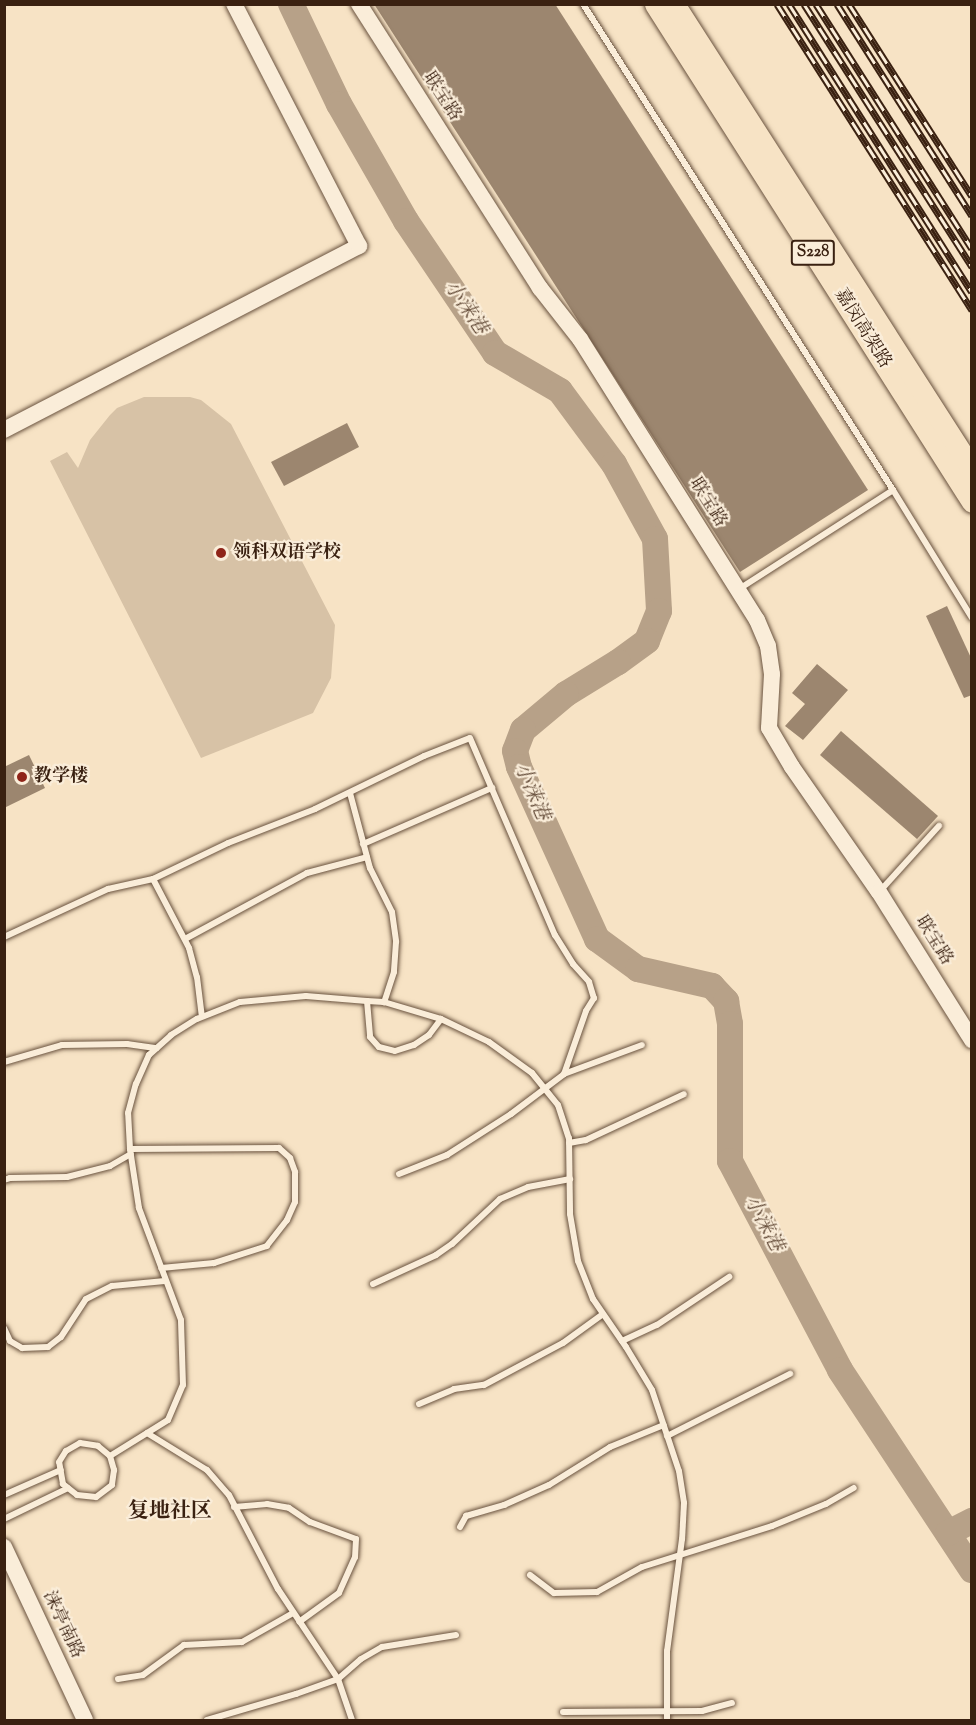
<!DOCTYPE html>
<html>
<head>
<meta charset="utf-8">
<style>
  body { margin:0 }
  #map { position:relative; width:976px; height:1725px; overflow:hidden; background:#f7e3c5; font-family:"Sorts Mill Goudy","Noto Serif SC",serif }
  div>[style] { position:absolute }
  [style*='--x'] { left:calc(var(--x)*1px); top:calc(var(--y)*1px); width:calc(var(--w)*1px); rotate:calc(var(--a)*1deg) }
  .green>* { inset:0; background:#d7c2a6 }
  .river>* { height:26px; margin:-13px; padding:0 13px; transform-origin:13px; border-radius:13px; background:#b7a188 }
  .building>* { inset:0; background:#9c866f }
  .roads { filter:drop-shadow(0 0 2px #69523e) drop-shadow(0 0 2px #69523e) }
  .service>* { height:6px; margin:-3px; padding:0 3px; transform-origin:3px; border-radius:3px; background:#faedd9 }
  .tertiary>* { height:16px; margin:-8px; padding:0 8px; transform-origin:8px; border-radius:8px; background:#faedd9 }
  .trunk>* { height:21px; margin:-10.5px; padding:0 10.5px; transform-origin:10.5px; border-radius:10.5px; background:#f7e3c5 }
  .rail>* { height:7px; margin-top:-3.5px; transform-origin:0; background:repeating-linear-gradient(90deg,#faedd9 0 14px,#3a2111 0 28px); box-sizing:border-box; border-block:2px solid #3a2111 }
  .dots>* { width:16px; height:16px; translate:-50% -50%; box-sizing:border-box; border:3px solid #faedd9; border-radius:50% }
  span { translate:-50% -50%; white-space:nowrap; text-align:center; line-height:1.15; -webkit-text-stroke:4.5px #faedd9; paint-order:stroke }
  .shield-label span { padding:2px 4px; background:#faedd9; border:2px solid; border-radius:4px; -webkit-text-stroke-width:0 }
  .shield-label { font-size:16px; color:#3a2111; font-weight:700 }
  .street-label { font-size:18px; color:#3a2111 }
  .poi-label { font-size:18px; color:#3a2111; font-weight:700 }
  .left { translate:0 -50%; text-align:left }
  .water-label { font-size:20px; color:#664e3b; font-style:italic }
  .quarter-label { font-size:21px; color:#3a2111; font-weight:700 }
  .frame { position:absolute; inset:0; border:6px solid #3a2111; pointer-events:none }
</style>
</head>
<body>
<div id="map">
  <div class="green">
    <i style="clip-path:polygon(144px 397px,190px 397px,201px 400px,231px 424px,335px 625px,331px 678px,313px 713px,201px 758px,50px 461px,67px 452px,78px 468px,90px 440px,110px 415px,117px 408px)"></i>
  </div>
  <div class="river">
    <i style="--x:291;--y:4;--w:111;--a:64.4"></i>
    <i style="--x:339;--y:104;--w:135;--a:60.2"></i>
    <i style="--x:406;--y:221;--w:159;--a:56"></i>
    <i style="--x:495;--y:353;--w:75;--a:30.3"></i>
    <i style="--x:560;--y:391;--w:91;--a:53.5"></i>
    <i style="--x:614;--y:464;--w:85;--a:61.3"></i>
    <i style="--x:655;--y:539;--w:72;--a:86.8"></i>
    <i style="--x:659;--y:611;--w:32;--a:112"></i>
    <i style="--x:647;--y:641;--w:36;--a:144"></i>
    <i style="--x:618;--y:662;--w:61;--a:148.4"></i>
    <i style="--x:566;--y:694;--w:56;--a:140.1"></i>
    <i style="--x:523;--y:730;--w:22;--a:111"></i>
    <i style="--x:515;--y:751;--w:16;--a:76"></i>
    <i style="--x:519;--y:767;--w:189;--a:65.6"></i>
    <i style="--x:597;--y:939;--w:51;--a:36.2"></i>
    <i style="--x:638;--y:969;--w:76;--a:12.9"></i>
    <i style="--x:712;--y:986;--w:21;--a:47"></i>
    <i style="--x:726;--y:1001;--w:23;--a:80"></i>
    <i style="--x:730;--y:1024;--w:137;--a:90"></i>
    <i style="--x:730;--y:1161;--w:236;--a:62.2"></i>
    <i style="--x:840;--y:1370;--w:240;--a:56.6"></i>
    <i style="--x:948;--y:1533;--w:27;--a:-27"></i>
  </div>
  <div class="building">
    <i style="clip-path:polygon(374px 4px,555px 4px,868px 490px,740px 572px)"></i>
    <i style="clip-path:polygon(347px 423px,359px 447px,284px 486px,271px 462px)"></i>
    <i style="clip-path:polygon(947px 606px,972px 660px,972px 695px,964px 698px,926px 616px)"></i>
    <i style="clip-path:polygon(817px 664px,848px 690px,803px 740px,785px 726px,805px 704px,792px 693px)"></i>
    <i style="clip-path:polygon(841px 731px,938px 816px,917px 839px,820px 755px)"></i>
    <i style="clip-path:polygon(29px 755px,45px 788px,4px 808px,4px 767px)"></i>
  </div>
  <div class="roads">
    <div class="service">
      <i style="--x:583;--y:4;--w:576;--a:57.47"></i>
      <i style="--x:893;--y:490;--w:150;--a:58.3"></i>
      <i style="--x:739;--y:589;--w:183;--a:-32.7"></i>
      <i style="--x:350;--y:793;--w:78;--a:75.1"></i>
      <i style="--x:370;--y:868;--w:49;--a:63.4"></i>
      <i style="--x:392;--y:912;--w:30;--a:82"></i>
      <i style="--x:396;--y:942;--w:30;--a:94"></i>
      <i style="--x:394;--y:972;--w:32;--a:108"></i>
      <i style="--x:363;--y:844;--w:141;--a:-23.5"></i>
      <i style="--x:153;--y:879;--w:78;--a:62.4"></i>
      <i style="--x:189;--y:948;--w:30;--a:75"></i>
      <i style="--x:197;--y:977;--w:39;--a:83"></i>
      <i style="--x:880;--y:891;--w:88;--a:-47.8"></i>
      <i style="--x:4;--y:937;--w:115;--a:-24.8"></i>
      <i style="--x:108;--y:889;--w:46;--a:-12.5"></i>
      <i style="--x:153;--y:879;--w:83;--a:-25.6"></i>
      <i style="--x:228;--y:843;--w:93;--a:-21.3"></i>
      <i style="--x:315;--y:809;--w:121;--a:-25.9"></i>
      <i style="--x:424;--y:756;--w:49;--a:-21.4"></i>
      <i style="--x:470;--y:738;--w:215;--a:66.7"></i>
      <i style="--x:555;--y:935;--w:34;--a:58"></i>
      <i style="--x:573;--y:964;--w:24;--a:48"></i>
      <i style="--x:589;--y:982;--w:17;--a:73"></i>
      <i style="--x:594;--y:998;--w:15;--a:122"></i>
      <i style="--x:586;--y:1011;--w:67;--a:109.2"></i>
      <i style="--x:185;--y:939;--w:139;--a:-28.4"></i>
      <i style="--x:307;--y:873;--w:62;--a:-14.9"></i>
      <i style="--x:367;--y:1001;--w:36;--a:85"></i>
      <i style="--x:370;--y:1037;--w:13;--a:48"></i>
      <i style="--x:379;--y:1047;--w:16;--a:14"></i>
      <i style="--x:395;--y:1051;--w:20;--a:-18"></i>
      <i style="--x:414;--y:1045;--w:18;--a:-34"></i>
      <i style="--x:429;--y:1035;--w:20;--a:-53"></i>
      <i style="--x:4;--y:1062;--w:60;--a:-16.3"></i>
      <i style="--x:62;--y:1045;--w:65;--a:-0.9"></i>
      <i style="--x:127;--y:1044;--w:30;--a:8"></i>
      <i style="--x:569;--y:1143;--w:17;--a:-10"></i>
      <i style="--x:586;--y:1140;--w:108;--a:-25.1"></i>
      <i style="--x:130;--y:1149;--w:149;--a:-0.4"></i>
      <i style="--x:279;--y:1148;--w:15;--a:42"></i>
      <i style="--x:290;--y:1158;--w:15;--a:70"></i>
      <i style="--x:295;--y:1172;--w:30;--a:90"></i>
      <i style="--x:295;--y:1202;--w:20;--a:114"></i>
      <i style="--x:287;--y:1220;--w:33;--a:128"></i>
      <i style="--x:267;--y:1246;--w:56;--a:162.2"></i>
      <i style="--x:214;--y:1263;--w:53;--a:174.6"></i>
      <i style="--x:399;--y:1174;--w:52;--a:-21.6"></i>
      <i style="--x:447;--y:1155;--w:76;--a:-32.6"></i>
      <i style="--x:511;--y:1114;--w:66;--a:-37"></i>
      <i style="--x:564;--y:1074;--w:83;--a:-20.4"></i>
      <i style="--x:4;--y:1180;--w:6;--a:-18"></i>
      <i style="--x:10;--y:1178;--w:57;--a:-1"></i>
      <i style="--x:67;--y:1177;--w:44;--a:-14.3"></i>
      <i style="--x:110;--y:1166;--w:24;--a:-30"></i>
      <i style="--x:373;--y:1284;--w:69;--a:-24.7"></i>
      <i style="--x:436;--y:1255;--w:19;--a:-35"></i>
      <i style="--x:452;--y:1244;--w:66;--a:-43.2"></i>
      <i style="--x:500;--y:1199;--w:30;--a:-23"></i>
      <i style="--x:528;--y:1187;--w:43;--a:-10.8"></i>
      <i style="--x:4;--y:1328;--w:14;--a:65"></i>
      <i style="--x:10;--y:1341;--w:14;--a:30"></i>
      <i style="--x:22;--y:1348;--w:26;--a:-2"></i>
      <i style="--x:48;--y:1347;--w:16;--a:-38"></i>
      <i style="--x:61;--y:1337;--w:45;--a:-56.7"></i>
      <i style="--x:86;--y:1299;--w:29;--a:-27"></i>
      <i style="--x:112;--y:1286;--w:53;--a:-5.4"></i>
      <i style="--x:622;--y:1341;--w:38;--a:-25"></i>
      <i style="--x:657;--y:1325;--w:87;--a:-33.7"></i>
      <i style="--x:419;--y:1404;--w:38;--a:-23"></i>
      <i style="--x:454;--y:1389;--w:30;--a:-8"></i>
      <i style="--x:484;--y:1385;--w:89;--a:-28"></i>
      <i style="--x:563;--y:1343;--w:49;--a:-35.9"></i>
      <i style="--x:147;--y:1433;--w:70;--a:31.7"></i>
      <i style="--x:207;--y:1470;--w:33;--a:49"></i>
      <i style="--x:229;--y:1495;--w:106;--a:62.5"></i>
      <i style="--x:278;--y:1589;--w:108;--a:56.3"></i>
      <i style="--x:338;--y:1679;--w:43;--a:71.1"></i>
      <i style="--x:667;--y:1436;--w:138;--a:-26.8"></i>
      <i style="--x:80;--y:1443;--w:18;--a:9"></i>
      <i style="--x:98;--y:1446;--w:16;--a:40"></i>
      <i style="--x:110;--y:1456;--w:15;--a:74"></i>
      <i style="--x:114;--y:1470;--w:15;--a:98"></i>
      <i style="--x:112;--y:1485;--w:20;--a:143"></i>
      <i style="--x:96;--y:1497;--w:19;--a:-174"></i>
      <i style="--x:77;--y:1495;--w:18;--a:-142"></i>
      <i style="--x:63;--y:1484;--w:22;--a:-100"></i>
      <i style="--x:59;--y:1462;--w:13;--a:-58"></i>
      <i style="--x:66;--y:1451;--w:16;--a:-30"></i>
      <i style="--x:110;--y:1456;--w:68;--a:-31.8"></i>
      <i style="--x:168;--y:1420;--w:38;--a:-67"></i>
      <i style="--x:183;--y:1385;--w:65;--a:-91.8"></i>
      <i style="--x:181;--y:1320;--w:120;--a:-110.6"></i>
      <i style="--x:139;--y:1208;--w:60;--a:-98.7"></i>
      <i style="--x:130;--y:1149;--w:36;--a:-93"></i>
      <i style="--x:128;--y:1113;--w:30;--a:-75"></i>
      <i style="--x:136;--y:1084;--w:32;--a:-66"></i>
      <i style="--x:149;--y:1055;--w:30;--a:-42"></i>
      <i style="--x:171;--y:1035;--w:31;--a:-32"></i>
      <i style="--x:197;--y:1019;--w:46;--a:-21.6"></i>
      <i style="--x:240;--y:1002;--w:66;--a:-5.2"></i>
      <i style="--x:306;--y:996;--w:61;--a:4.7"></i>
      <i style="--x:367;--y:1001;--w:17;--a:3"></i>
      <i style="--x:384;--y:1002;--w:59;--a:16.6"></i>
      <i style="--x:441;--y:1019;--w:53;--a:25.6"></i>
      <i style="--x:489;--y:1042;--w:53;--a:35.8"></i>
      <i style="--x:532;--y:1073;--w:41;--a:50.9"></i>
      <i style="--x:558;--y:1105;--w:35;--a:72"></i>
      <i style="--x:569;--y:1138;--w:76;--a:89.2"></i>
      <i style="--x:570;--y:1214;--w:48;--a:80.3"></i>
      <i style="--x:578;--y:1261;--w:41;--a:68.5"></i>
      <i style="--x:593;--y:1299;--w:58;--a:55.5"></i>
      <i style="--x:626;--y:1347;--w:50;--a:58.8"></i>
      <i style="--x:652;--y:1390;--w:85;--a:71.6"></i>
      <i style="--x:679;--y:1471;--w:32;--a:81"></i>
      <i style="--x:684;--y:1503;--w:36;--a:93"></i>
      <i style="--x:682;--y:1539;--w:113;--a:97.6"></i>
      <i style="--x:667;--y:1651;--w:69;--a:90"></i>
      <i style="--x:4;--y:1495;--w:62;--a:-23.7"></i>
      <i style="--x:234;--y:1507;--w:33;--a:-5"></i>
      <i style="--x:267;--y:1504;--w:22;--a:10"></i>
      <i style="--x:289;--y:1508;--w:25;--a:34"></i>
      <i style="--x:310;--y:1522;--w:49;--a:20.3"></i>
      <i style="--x:356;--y:1539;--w:18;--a:93"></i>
      <i style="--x:355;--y:1557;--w:39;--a:114"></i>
      <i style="--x:339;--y:1593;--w:49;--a:144.1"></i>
      <i style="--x:4;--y:1519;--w:71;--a:-25.8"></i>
      <i style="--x:460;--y:1527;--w:13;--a:-61"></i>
      <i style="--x:466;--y:1516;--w:40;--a:-16"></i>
      <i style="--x:504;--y:1505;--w:49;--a:-24"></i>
      <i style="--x:549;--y:1485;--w:72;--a:-31.9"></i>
      <i style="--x:610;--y:1447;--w:58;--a:-22.2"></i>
      <i style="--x:530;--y:1575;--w:30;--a:37"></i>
      <i style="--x:554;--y:1593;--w:43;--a:-1.3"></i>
      <i style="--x:597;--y:1592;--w:51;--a:-29.1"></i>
      <i style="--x:642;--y:1567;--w:136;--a:-17.5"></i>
      <i style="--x:772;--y:1526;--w:58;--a:-22.2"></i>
      <i style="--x:826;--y:1504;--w:32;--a:-30"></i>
      <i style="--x:118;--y:1679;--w:25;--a:-9"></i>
      <i style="--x:143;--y:1675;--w:51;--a:-36.2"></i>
      <i style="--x:184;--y:1645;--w:58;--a:-3"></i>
      <i style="--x:242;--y:1642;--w:59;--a:-29.6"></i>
      <i style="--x:563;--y:1712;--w:139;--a:-0.4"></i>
      <i style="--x:702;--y:1711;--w:31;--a:-15"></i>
      <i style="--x:207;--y:1720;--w:93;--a:-16.3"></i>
      <i style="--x:296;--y:1694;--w:45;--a:-19.7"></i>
      <i style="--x:338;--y:1679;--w:30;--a:-41"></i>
      <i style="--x:361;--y:1659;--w:24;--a:-30"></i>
      <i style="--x:382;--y:1647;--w:75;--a:-9.2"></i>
    </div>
    <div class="tertiary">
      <i style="--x:359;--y:4;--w:337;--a:57.5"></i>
      <i style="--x:540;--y:288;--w:65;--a:51.9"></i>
      <i style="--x:580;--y:339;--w:332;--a:57.8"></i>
      <i style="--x:757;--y:620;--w:28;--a:67"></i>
      <i style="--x:768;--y:646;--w:28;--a:82"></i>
      <i style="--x:772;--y:674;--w:54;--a:93.2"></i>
      <i style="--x:769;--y:728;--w:45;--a:59.5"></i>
      <i style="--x:792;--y:767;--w:152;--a:55.2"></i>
      <i style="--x:879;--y:892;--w:175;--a:57.9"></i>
      <i style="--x:4;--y:430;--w:400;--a:-27.4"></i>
      <i style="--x:359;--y:246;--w:272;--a:-117.3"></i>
      <i style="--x:4;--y:1547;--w:191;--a:64.9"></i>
    </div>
    <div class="trunk">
      <i style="--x:655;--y:4;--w:590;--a:57.52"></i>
      <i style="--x:674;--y:4;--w:552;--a:57.35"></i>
    </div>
  </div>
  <div class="rail">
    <i style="--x:777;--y:4;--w:363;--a:57.5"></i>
    <i style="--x:789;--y:4;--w:341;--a:57.6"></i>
    <i style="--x:804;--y:4;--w:312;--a:57.4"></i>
    <i style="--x:816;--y:4;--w:290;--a:57.5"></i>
    <i style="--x:837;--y:4;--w:251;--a:57.5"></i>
    <i style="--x:849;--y:4;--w:228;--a:57.4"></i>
  </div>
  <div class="dots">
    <i style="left:221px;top:553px;background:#8f2418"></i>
    <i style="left:22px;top:777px;background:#8f2418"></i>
  </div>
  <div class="shield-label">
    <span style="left:813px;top:253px">S228</span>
  </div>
  <div class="street-label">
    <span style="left:441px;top:97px;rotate:57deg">联宝路</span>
    <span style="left:862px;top:329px;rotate:58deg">嘉闵高架路</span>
    <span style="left:707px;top:503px;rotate:58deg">联宝路</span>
    <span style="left:933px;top:941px;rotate:58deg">联宝路</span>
    <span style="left:62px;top:1625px;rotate:65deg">涞亭南路</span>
  </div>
  <div class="poi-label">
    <span class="left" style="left:233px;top:553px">领科双语学校</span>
    <span class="left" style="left:34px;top:777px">教学楼</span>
  </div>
  <div class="water-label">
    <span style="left:465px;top:308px;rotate:56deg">小涞港</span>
    <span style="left:531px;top:792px;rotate:67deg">小涞港</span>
    <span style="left:763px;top:1224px;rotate:62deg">小涞港</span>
  </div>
  <div class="quarter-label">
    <span style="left:170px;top:1512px">复地社区</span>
  </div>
  <div class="frame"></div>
</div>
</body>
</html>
